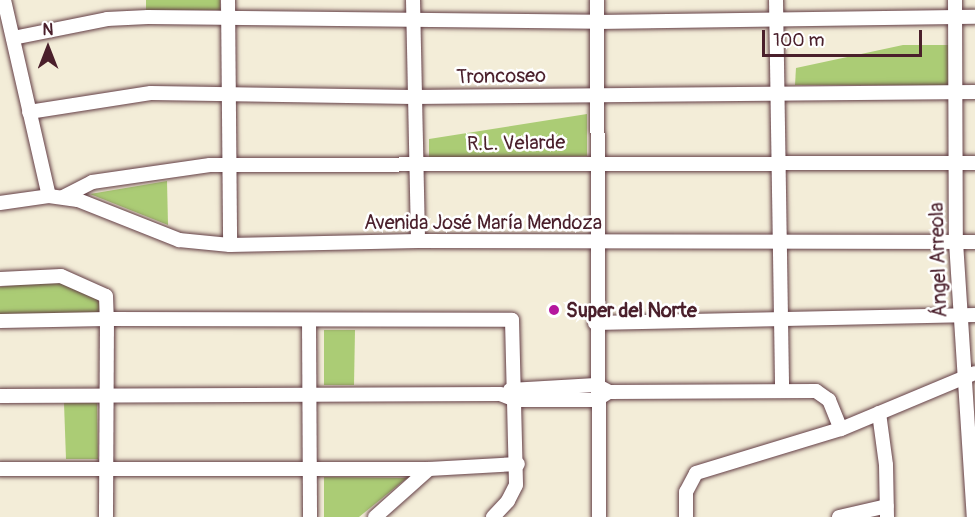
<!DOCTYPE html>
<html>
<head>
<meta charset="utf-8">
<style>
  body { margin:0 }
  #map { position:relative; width:975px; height:517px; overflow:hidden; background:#f3edd8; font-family:Pangolin,sans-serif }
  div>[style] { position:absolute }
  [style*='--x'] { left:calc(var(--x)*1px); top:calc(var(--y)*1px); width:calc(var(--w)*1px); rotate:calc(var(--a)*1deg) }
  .green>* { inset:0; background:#abcc75 }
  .roads { filter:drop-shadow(0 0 2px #633e45) drop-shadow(0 0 2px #633e45) }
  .minor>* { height:14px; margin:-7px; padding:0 7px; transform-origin:7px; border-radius:7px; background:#fff }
  .dots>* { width:16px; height:16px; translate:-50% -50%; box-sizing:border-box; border:3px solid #fff; border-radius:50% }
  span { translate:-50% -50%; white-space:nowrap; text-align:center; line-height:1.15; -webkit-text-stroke:5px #fff; paint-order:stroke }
  .street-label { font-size:20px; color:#4a1f2b }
  .poi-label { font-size:20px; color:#4a1f2b; font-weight:700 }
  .left { translate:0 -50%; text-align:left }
  .north { position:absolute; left:18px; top:18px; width:60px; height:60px; -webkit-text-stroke:4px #fff; paint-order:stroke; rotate:0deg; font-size:16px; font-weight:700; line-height:24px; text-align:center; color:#4a1f2b }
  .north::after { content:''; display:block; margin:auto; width:21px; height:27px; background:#4a1f2b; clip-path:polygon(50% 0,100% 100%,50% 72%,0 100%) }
  .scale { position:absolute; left:762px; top:30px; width:160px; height:27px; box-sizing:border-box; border:3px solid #4a1f2b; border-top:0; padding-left:8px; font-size:18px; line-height:21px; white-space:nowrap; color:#4a1f2b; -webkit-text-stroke:4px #fff; paint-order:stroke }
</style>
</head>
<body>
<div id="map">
  <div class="green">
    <i style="clip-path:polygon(146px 0,220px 0,220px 10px,146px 10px)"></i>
    <i style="clip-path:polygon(903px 45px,949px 45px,950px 85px,795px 85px,796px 68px)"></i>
    <i style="clip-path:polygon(587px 114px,587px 156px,429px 158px,429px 139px)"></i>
    <i style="clip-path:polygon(167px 181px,168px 225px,90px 194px)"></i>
    <i style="clip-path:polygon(57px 279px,95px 295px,105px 313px,0 315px,0 287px)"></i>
    <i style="clip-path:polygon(324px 330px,355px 330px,354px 385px,324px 385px)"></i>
    <i style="clip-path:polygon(64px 403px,97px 403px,98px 459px,66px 459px)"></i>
    <i style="clip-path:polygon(324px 477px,407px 478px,359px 517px,324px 517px)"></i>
  </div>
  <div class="roads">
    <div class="minor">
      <i style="--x:4;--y:0;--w:201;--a:77.1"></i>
      <i style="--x:228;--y:0;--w:245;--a:89.5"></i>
      <i style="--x:413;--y:0;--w:241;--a:88.8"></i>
      <i style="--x:597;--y:0;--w:517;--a:89.78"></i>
      <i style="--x:776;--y:0;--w:388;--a:89.1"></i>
      <i style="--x:955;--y:0;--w:242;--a:89.8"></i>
      <i style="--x:956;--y:242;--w:276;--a:86.3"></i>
      <i style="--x:13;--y:38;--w:96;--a:-11.4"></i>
      <i style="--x:107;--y:19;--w:41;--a:-2.8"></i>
      <i style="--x:148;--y:17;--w:449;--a:0.6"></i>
      <i style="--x:597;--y:22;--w:378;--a:-0.8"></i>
      <i style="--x:29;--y:112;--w:123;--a:-8.9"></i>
      <i style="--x:151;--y:93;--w:262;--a:0.9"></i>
      <i style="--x:413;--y:97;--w:562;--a:-0.51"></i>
      <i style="--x:63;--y:197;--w:33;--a:-27"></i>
      <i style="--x:92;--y:182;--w:119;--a:-8.2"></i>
      <i style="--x:210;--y:165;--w:765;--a:-0.15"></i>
      <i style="--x:0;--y:203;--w:49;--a:-8.1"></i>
      <i style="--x:49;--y:196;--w:29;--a:8"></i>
      <i style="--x:78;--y:200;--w:109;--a:21.6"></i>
      <i style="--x:179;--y:240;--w:51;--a:5.6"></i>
      <i style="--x:230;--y:245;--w:188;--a:-1.2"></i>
      <i style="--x:418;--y:241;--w:557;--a:0.1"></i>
      <i style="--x:0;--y:279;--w:61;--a:-2.8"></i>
      <i style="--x:61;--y:276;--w:49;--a:24"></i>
      <i style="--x:106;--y:296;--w:23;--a:88"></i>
      <i style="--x:107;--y:319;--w:405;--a:0.1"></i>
      <i style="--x:512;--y:320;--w:165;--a:88.6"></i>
      <i style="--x:516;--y:485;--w:18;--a:117"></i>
      <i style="--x:508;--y:501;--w:22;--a:133"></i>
      <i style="--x:309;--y:320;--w:197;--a:89.7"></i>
      <i style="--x:0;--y:321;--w:107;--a:-1.1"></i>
      <i style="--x:107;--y:319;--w:198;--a:90.3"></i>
      <i style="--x:595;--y:323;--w:380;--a:-1.2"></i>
      <i style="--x:510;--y:390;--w:86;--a:-3.3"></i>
      <i style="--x:596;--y:385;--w:15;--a:28"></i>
      <i style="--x:609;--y:392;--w:207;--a:-0.3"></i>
      <i style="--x:816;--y:391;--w:16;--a:35"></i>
      <i style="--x:829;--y:400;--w:31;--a:68"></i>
      <i style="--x:0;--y:396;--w:500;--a:-0.23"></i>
      <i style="--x:500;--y:394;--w:17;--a:21"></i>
      <i style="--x:516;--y:400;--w:80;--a:0"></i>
      <i style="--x:596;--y:400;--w:15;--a:-32"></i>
      <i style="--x:879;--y:413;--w:52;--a:82.3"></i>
      <i style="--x:886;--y:465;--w:52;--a:88.9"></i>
      <i style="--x:0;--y:469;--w:429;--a:0"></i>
      <i style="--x:429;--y:469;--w:89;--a:-3.2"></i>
      <i style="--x:375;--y:517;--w:72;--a:-41.6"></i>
      <i style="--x:686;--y:517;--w:25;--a:-90"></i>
      <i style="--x:686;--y:492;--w:21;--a:-62"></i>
      <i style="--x:696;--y:473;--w:152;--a:-16.9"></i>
      <i style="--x:841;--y:429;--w:145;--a:-22.7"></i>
      <i style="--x:839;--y:517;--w:49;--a:-12.9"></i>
    </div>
  </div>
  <div class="dots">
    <i style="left:554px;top:310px;background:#b5179e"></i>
  </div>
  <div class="street-label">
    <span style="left:501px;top:76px;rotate:-1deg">Troncoseo</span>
    <span style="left:516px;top:143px;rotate:-1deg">R.L. Velarde</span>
    <span style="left:483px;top:222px">Avenida José María Mendoza</span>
    <span style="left:938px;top:260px;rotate:-92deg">Ángel Arreola</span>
  </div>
  <div class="poi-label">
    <span class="left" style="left:566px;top:310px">Super del Norte</span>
  </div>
  <div class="north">N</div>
  <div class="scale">100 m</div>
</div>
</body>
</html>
